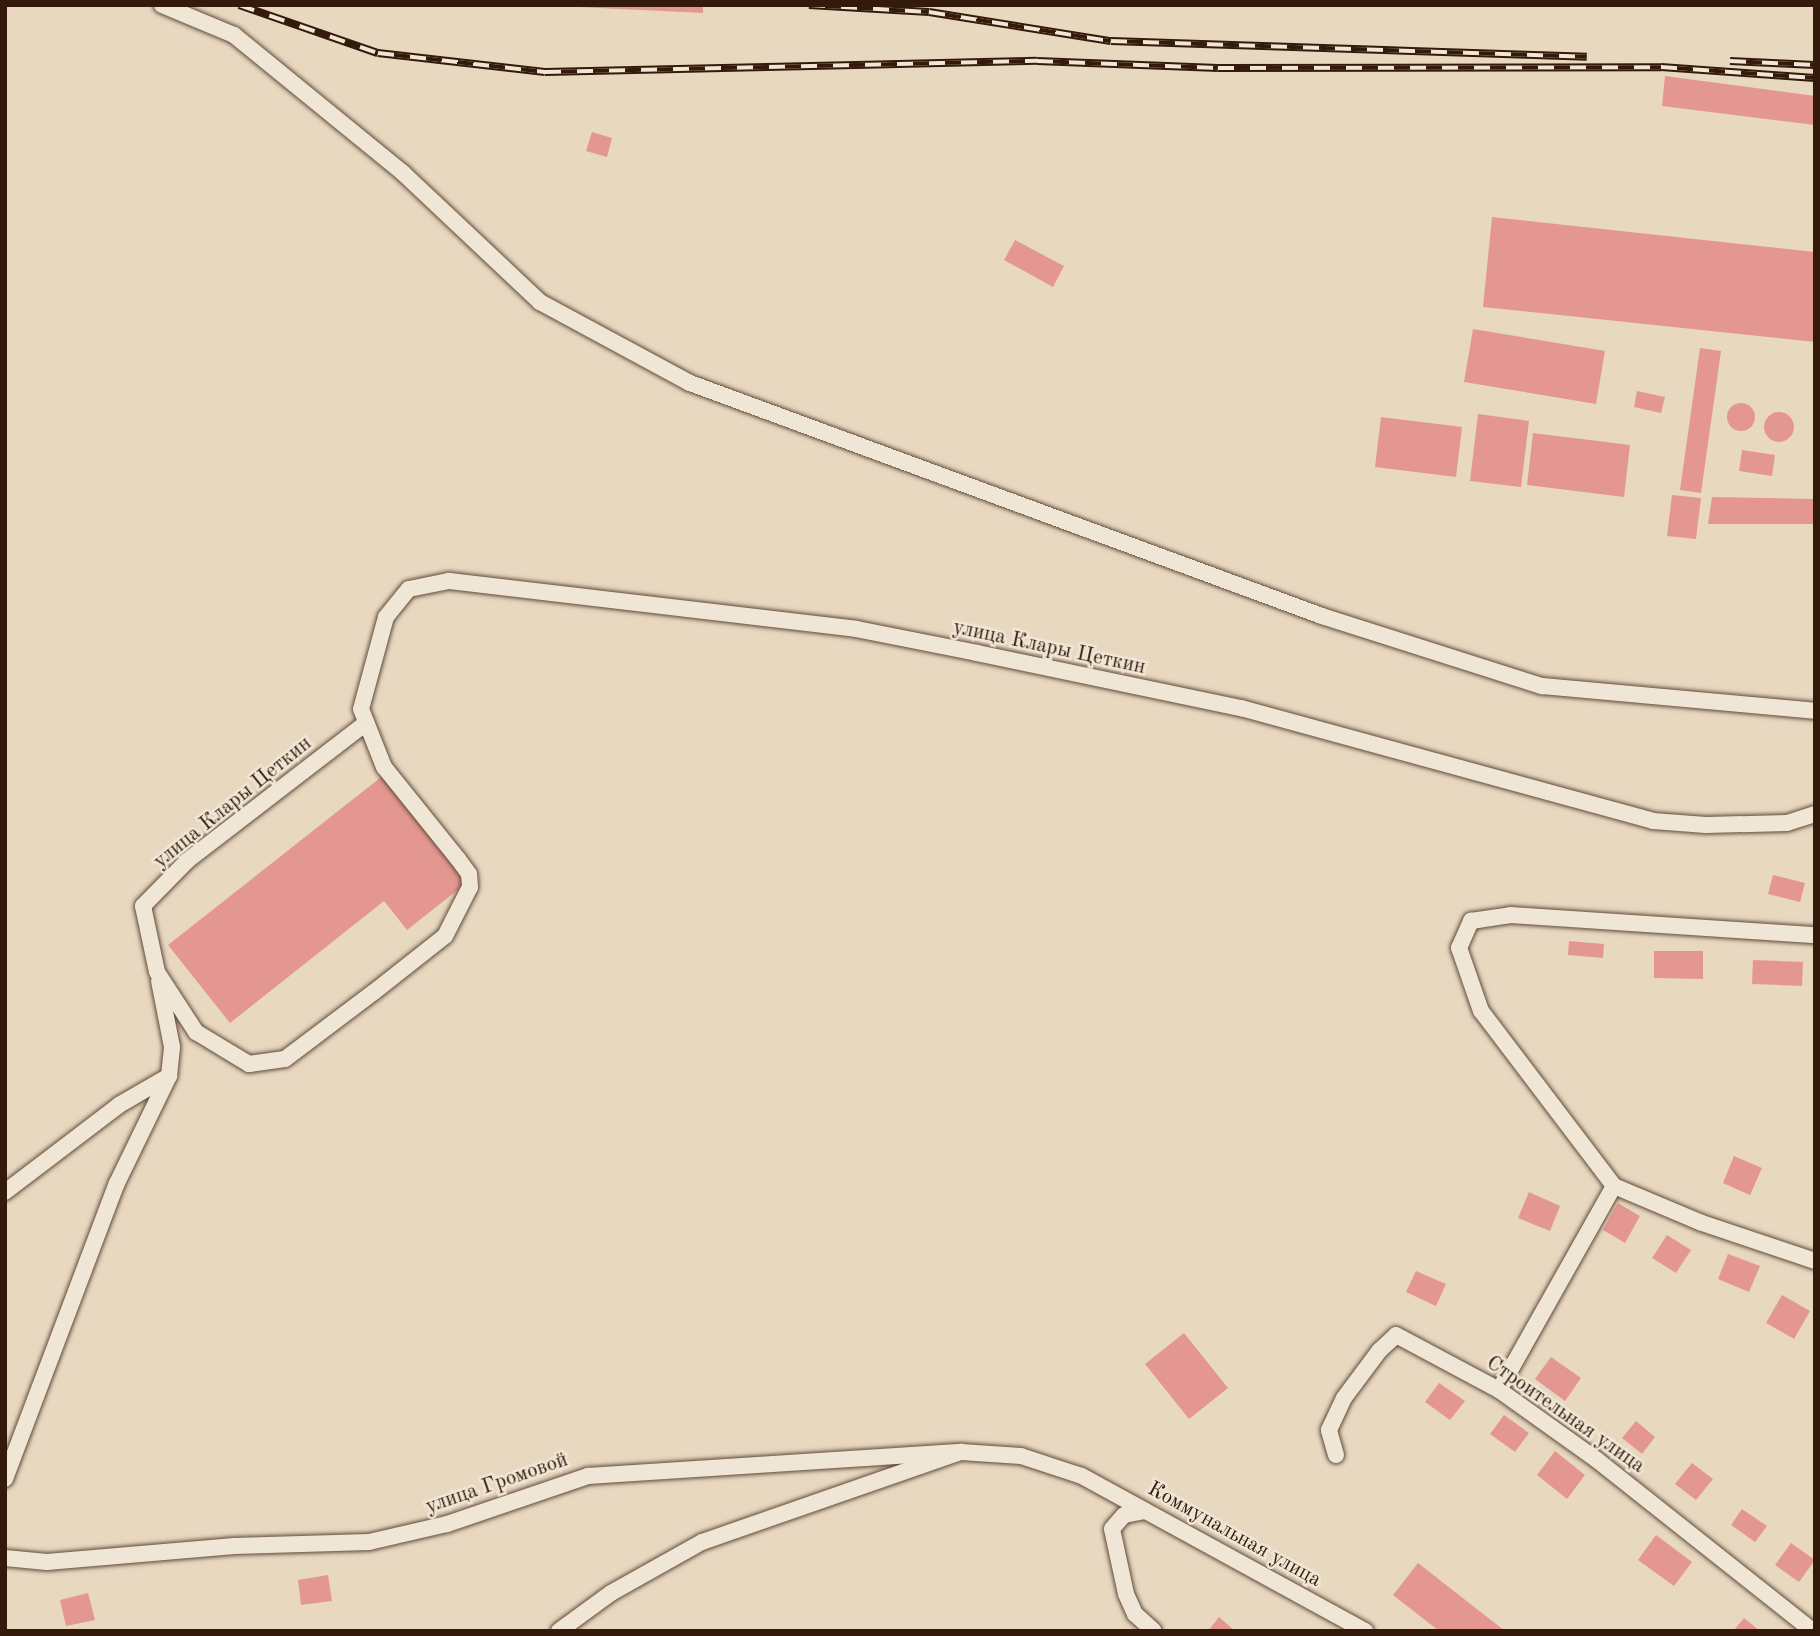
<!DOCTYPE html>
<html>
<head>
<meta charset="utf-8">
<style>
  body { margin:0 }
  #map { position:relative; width:1820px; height:1636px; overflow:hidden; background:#e8d8c0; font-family:"Old Standard TT",serif }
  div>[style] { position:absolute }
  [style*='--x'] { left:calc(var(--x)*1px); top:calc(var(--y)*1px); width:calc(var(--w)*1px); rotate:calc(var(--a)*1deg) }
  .building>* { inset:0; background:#e49791 }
  .round { border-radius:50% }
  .roads { filter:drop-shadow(0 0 2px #614a38) drop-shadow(0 0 2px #614a38) }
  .minor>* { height:16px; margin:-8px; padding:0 8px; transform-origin:8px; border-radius:8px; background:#f0e6d6 }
  .rail>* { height:8px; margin-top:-4px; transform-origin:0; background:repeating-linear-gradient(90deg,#f0e6d6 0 16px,#341a0a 0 32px); box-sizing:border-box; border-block:2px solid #341a0a }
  span { translate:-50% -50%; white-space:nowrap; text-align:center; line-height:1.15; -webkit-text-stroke:5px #f0e6d6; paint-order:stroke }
  .street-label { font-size:21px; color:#341a0a }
  .frame { position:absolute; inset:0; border:7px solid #341a0a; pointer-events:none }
</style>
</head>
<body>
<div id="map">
  <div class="building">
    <i style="clip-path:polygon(537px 5px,703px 5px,703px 13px)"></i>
    <i style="clip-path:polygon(1665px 76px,1815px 96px,1815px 125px,1662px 106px)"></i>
    <i style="clip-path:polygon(592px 132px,612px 138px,607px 157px,586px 151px)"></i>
    <i style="clip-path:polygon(1492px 217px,1815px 252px,1815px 342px,1483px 307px)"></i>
    <i style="clip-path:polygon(1015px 240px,1064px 266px,1053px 287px,1004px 260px)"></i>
    <i style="clip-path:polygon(1473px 329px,1605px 351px,1596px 404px,1464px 382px)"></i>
    <i style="clip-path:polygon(1700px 348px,1721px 351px,1701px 493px,1680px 490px)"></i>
    <i style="clip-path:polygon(1637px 391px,1665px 397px,1661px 413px,1634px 407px)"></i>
    <i class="round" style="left:1727px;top:403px;width:28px;height:28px"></i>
    <i class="round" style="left:1764px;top:412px;width:30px;height:30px"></i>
    <i style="clip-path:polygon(1478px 414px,1529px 421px,1521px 487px,1470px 481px)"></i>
    <i style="clip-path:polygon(1381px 417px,1462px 427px,1456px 477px,1375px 467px)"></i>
    <i style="clip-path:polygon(1533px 433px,1630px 445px,1624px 497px,1527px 485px)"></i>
    <i style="clip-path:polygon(1742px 450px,1775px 455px,1772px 476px,1739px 471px)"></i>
    <i style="clip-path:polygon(1672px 495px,1701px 498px,1696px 539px,1667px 536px)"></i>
    <i style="clip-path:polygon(1712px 497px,1815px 499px,1815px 524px,1708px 524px)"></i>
    <i style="clip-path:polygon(385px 774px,469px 881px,407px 930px,384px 901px,230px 1023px,168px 945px)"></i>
    <i style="clip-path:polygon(1773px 875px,1805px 883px,1800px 902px,1768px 894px)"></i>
    <i style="clip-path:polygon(1569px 941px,1604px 944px,1603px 958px,1568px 955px)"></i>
    <i style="clip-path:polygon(1654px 951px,1703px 951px,1703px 979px,1654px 978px)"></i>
    <i style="clip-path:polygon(1753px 960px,1803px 962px,1802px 986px,1752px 984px)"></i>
    <i style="clip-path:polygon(1734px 1156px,1762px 1168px,1750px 1195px,1723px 1183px)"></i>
    <i style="clip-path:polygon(1529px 1192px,1560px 1206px,1550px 1231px,1518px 1218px)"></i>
    <i style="clip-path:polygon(1618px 1203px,1640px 1216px,1625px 1243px,1603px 1230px)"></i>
    <i style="clip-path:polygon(1667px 1235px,1691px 1250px,1676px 1273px,1652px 1258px)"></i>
    <i style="clip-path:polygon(1728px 1254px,1760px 1266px,1749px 1292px,1718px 1279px)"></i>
    <i style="clip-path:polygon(1416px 1271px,1446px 1284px,1436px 1306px,1406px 1292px)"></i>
    <i style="clip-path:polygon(1782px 1295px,1810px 1311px,1794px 1339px,1766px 1323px)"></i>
    <i style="clip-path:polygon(1184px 1333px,1228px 1388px,1189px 1419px,1145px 1364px)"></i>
    <i style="clip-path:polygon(1551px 1357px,1581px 1378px,1565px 1401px,1535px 1379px)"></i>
    <i style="clip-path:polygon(1439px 1383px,1465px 1401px,1450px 1420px,1425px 1402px)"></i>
    <i style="clip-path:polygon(1504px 1415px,1529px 1433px,1515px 1452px,1490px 1434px)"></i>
    <i style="clip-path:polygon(1636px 1421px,1655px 1437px,1642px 1454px,1622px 1438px)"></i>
    <i style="clip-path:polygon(1555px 1451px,1585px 1475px,1567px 1499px,1537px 1475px)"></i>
    <i style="clip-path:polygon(1692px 1463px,1713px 1479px,1696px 1500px,1675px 1484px)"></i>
    <i style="clip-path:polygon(1742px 1509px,1767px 1526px,1755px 1542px,1731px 1525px)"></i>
    <i style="clip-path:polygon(1656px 1535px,1692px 1562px,1674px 1586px,1638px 1560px)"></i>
    <i style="clip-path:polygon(1791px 1543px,1815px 1560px,1799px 1582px,1775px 1565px)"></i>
    <i style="clip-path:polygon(1418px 1563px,1505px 1631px,1439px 1631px,1393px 1595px)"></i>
    <i style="clip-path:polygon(328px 1575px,332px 1601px,301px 1605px,298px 1580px)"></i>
    <i style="clip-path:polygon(88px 1593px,95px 1620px,66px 1626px,60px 1600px)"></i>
    <i style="clip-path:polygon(1219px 1617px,1235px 1631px,1208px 1631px)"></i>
    <i style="clip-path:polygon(1744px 1618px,1760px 1631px,1735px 1629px)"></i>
  </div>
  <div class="roads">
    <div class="minor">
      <i style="--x:162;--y:5;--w:78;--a:22.6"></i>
      <i style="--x:234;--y:35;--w:218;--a:39.2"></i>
      <i style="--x:403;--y:173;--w:188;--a:43.3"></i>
      <i style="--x:540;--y:302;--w:170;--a:28.4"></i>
      <i style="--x:690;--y:383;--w:674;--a:20.24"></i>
      <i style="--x:1322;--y:616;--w:231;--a:17.7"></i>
      <i style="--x:1542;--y:686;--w:274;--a:5.2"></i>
      <i style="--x:366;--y:723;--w:226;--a:142.4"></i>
      <i style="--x:187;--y:861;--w:63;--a:134.4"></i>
      <i style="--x:143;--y:906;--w:67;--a:78"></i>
      <i style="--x:157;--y:972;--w:72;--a:57"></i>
      <i style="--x:196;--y:1032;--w:62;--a:31.1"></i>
      <i style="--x:249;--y:1064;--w:36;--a:-8"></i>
      <i style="--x:285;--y:1059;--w:111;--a:-37"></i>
      <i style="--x:374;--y:992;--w:90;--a:-38.3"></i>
      <i style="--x:445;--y:936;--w:55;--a:-63"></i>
      <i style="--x:470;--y:887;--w:13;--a:-94"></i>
      <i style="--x:469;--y:874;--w:19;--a:-126"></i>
      <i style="--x:458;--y:859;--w:118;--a:-128.8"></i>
      <i style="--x:384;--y:767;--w:62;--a:-111.6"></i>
      <i style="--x:361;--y:709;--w:95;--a:-74.8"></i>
      <i style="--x:386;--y:617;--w:36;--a:-51"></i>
      <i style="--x:409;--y:589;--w:41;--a:-11.3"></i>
      <i style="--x:449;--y:581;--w:410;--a:6.7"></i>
      <i style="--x:856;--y:629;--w:123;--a:11.2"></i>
      <i style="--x:977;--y:653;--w:270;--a:11.8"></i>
      <i style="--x:1241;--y:708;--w:427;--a:15.3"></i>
      <i style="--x:1653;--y:821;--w:53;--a:4.3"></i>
      <i style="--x:1706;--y:825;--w:81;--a:-1.4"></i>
      <i style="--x:1787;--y:823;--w:29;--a:-18"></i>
      <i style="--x:1614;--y:1186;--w:220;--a:-127.2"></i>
      <i style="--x:1481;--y:1011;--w:67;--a:-109.2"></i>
      <i style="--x:1459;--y:948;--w:30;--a:-66"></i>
      <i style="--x:1471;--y:921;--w:40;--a:-8.5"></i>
      <i style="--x:1511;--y:915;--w:305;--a:3.8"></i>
      <i style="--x:5;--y:1192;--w:143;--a:-37.3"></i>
      <i style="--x:119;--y:1105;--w:58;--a:-30.1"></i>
      <i style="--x:169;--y:1076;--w:29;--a:-84"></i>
      <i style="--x:172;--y:1047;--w:67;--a:-101.1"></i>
      <i style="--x:1499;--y:1390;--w:234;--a:-60.6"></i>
      <i style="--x:1614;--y:1186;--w:95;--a:22.8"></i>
      <i style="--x:1702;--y:1223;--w:119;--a:18.6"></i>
      <i style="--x:1336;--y:1455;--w:26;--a:-106"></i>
      <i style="--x:1329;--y:1430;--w:35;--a:-65"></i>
      <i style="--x:1344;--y:1398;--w:59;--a:-53.3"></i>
      <i style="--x:1379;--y:1351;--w:23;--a:-43"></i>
      <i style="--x:1396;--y:1335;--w:117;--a:28.1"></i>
      <i style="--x:1499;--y:1390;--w:120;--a:35.5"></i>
      <i style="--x:1597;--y:1460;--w:275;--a:38.4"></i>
      <i style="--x:5;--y:1479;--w:316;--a:-69.3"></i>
      <i style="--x:117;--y:1183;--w:119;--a:-64.1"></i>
      <i style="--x:1145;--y:1511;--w:21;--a:169"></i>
      <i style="--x:1124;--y:1515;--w:18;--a:131"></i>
      <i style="--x:1112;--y:1529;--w:66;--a:77.8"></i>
      <i style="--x:1126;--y:1594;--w:22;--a:66"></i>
      <i style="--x:1135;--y:1614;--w:25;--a:42"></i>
      <i style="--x:5;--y:1558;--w:42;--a:5.4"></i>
      <i style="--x:47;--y:1562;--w:188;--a:-4.9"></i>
      <i style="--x:234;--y:1546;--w:135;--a:-1.7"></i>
      <i style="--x:369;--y:1542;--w:80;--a:-13"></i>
      <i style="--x:447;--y:1524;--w:149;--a:-18.8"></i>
      <i style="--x:588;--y:1476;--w:374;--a:-3.7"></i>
      <i style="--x:559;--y:1631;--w:64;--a:-36.2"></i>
      <i style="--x:611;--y:1593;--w:104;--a:-29.3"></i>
      <i style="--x:702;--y:1542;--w:274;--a:-19.2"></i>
      <i style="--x:961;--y:1452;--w:60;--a:3.8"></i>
      <i style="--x:1021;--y:1456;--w:64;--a:18.2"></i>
      <i style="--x:1082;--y:1476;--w:323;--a:28.7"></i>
    </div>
  </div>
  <div class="rail">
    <i style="--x:239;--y:5;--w:147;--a:19.1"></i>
    <i style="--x:378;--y:53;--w:168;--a:6.5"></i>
    <i style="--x:545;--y:72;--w:492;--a:-1.3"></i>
    <i style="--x:1037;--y:61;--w:181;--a:2.2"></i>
    <i style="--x:1218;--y:68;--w:443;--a:-0.1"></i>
    <i style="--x:1661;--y:67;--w:154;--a:4.1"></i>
    <i style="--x:809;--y:5;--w:120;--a:3.3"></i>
    <i style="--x:929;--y:12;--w:184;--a:9.1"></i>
    <i style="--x:1111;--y:41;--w:476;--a:1.9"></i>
    <i style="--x:1730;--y:61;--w:85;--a:2.7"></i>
  </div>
  <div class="street-label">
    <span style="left:1049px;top:648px;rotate:12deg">улица Клары Цеткин</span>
    <span style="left:233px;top:803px;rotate:-39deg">улица Клары Цеткин</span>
    <span style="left:1565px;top:1415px;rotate:35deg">Строительная улица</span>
    <span style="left:497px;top:1484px;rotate:-19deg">улица Громовой</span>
    <span style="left:1234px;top:1535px;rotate:29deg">Коммунальная улица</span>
  </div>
  <div class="frame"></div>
</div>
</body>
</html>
